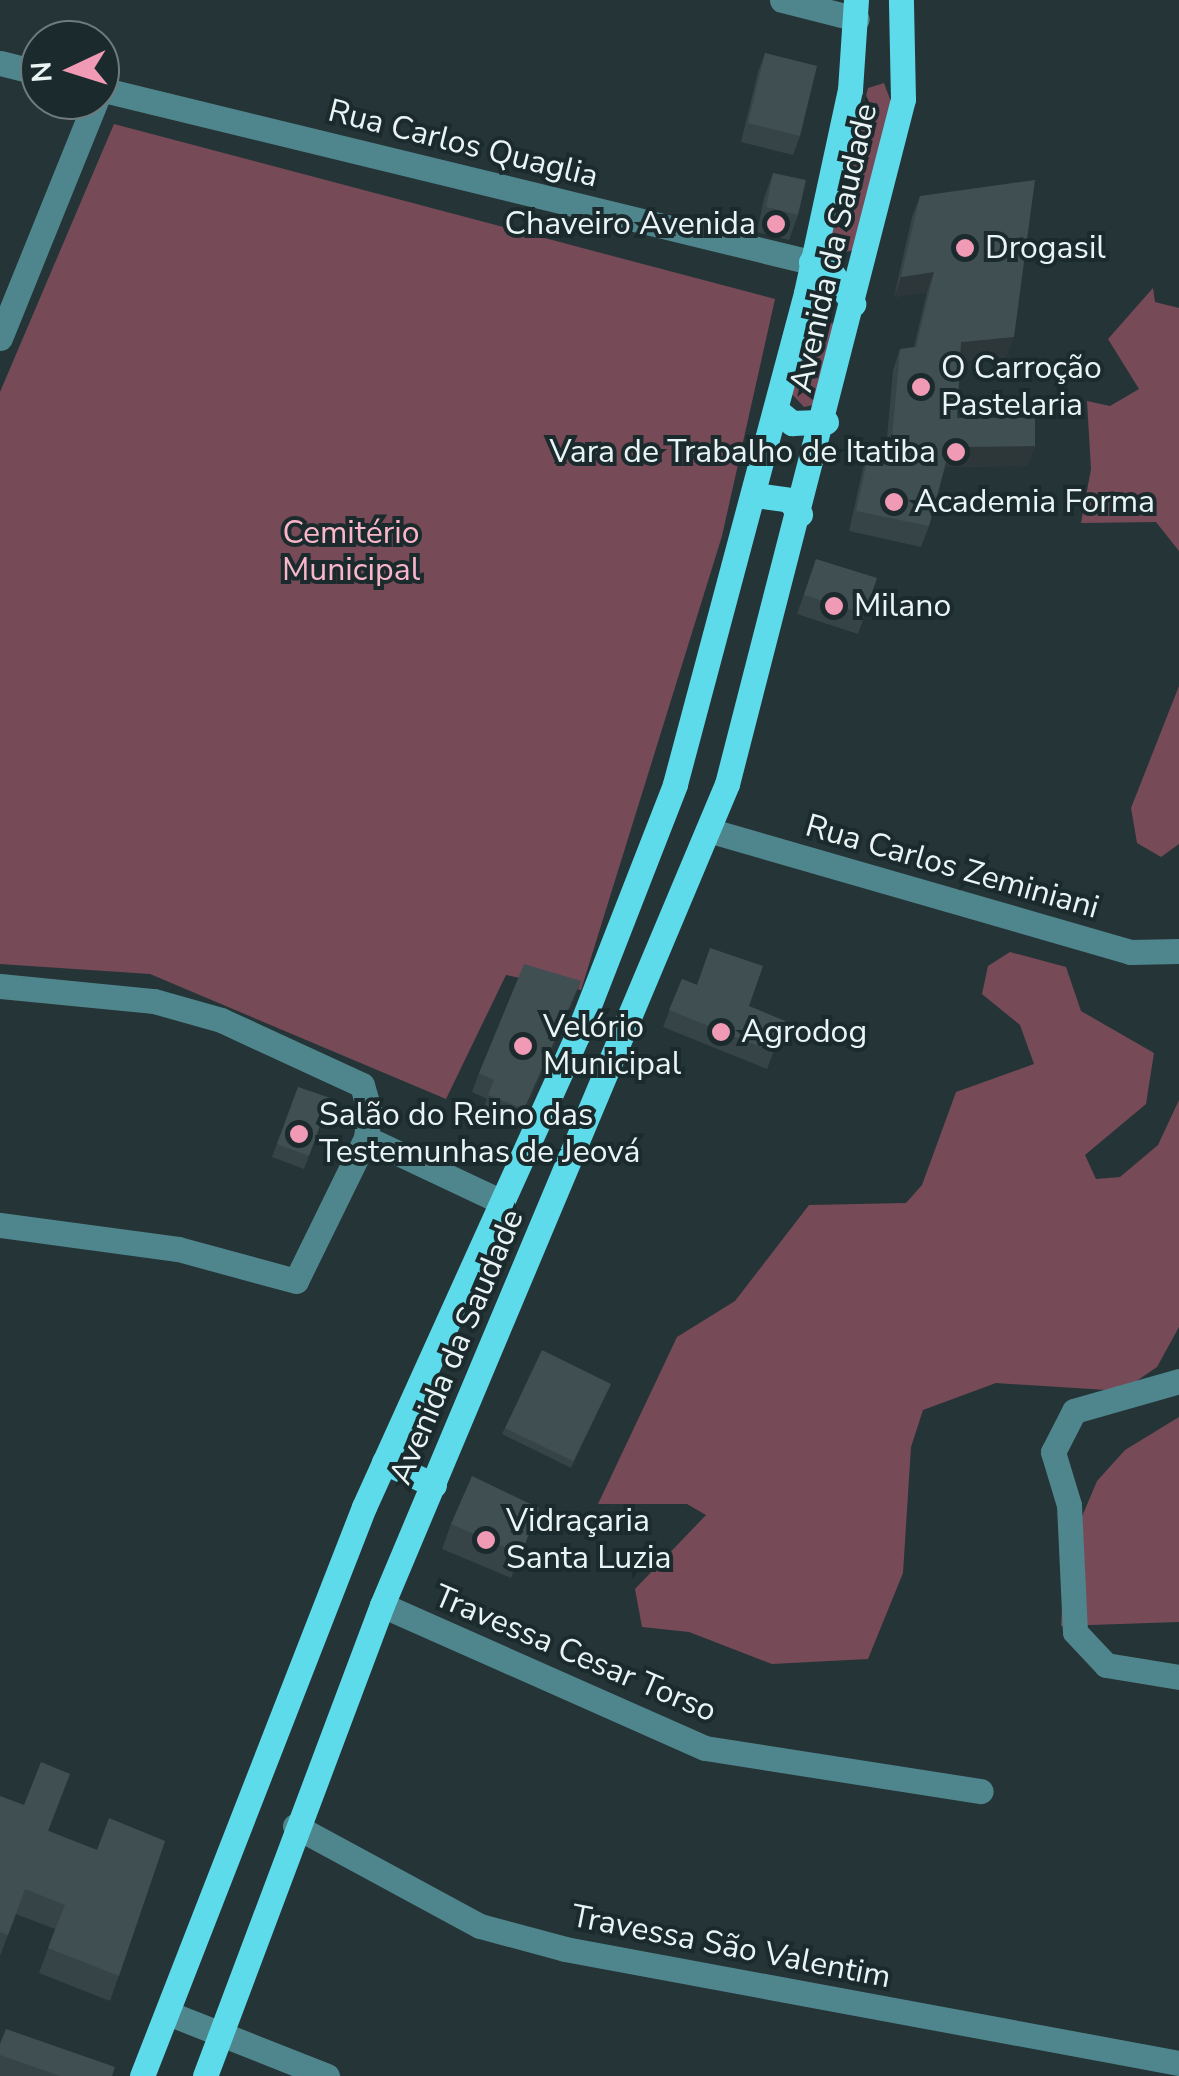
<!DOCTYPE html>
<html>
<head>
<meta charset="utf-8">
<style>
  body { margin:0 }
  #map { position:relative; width:1179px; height:2076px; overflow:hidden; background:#253436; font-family:"Nunito Sans",sans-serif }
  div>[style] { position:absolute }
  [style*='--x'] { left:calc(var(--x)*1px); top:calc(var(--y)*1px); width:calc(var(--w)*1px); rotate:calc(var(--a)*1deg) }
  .green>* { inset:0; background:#774a58 }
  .minor>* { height:25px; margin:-12.5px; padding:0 12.5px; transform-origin:12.5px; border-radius:12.5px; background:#4f868d }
  .major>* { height:25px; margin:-12.5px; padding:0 12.5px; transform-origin:12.5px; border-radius:12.5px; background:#5ddbeb }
  .wall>* { inset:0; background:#374447 }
  .shaded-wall>* { inset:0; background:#2d3739 }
  .building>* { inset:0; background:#404f52 }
  .dots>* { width:28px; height:28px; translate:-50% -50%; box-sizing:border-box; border:5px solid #1b2a2c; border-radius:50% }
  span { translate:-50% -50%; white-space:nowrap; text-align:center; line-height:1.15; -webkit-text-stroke:8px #1b2a2c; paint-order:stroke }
  .street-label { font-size:32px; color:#eaf4f5 }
  .poi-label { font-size:32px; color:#eaf4f5 }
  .right { translate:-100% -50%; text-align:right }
  .left { translate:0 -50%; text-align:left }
  .park-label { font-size:32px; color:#f9b6c9 }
  .north { position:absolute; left:20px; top:20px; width:100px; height:100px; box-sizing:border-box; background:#1b2a2c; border:2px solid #6e7b7c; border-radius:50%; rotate:266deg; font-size:28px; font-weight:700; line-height:40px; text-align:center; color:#eaf4f5 }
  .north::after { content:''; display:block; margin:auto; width:35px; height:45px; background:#f09ab5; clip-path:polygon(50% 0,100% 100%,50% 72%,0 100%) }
</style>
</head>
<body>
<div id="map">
  <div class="green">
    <i style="clip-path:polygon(884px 83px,891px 102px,855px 250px,839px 253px,830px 237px,868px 88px)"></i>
    <i style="clip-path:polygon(114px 124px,775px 299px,722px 536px,581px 990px,506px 975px,446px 1099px,150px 974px,0 964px,0 392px)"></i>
    <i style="clip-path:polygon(1153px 288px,1155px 302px,1179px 308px,1179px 551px,1156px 522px,1081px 523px,1091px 469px,1087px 401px,1110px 406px,1139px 389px,1108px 339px)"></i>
    <i style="clip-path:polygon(811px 317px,835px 324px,813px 405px,804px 407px,789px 391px)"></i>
    <i style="clip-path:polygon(1179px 686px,1179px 844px,1161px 857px,1137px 843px,1131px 808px)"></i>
    <i style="clip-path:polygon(1010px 952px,1066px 967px,1081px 1011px,1154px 1053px,1146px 1104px,1085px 1155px,1096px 1179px,1120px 1177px,1158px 1145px,1179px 1100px,1179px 1327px,1157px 1367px,1122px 1391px,996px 1383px,923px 1410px,911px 1447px,903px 1573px,868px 1659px,772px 1664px,689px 1632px,642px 1627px,635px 1589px,706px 1515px,687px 1504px,598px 1504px,677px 1337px,735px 1301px,809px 1205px,906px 1203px,922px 1185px,956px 1092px,1034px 1064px,1020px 1025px,982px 994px,988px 966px)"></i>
    <i style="clip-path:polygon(1179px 1417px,1179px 1622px,1061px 1626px,1065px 1557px,1097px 1481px,1125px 1450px)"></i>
  </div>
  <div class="minor">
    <i style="--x:782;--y:0;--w:77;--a:14.2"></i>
    <i style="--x:0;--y:63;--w:41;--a:14"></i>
    <i style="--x:100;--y:89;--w:732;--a:13.68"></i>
    <i style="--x:0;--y:338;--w:257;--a:-68"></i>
    <i style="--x:708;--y:830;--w:439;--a:16.1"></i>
    <i style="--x:1130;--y:952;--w:49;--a:-1.2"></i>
    <i style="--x:0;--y:986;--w:155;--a:5.6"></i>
    <i style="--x:154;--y:1001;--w:70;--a:15.8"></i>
    <i style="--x:221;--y:1020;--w:155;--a:24.7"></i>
    <i style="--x:362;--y:1085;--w:26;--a:74"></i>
    <i style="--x:369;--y:1110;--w:28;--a:96"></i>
    <i style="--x:366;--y:1138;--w:159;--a:116.1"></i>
    <i style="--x:296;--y:1281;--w:122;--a:-164.8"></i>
    <i style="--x:178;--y:1249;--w:180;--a:-172.3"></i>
    <i style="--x:366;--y:1138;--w:150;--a:25.2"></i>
    <i style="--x:1179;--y:1381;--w:109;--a:164.1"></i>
    <i style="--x:1074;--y:1411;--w:46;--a:117.1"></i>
    <i style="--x:1053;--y:1452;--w:55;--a:73.2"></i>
    <i style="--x:1069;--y:1505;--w:127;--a:87.3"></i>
    <i style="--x:1075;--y:1632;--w:45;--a:46.8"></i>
    <i style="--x:1106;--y:1665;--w:74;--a:9.3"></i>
    <i style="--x:382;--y:1605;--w:353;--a:23.9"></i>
    <i style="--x:705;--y:1748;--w:279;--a:8.9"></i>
    <i style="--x:295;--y:1826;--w:210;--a:28.4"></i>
    <i style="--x:480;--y:1926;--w:88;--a:15.1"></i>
    <i style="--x:565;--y:1949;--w:624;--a:10.52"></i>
    <i style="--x:168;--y:2013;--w:171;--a:21.6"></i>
  </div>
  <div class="major">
    <i style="--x:811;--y:262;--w:22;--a:27"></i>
    <i style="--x:831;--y:272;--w:39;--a:55"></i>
    <i style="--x:776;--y:410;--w:21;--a:39"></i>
    <i style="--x:792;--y:423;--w:34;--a:-2"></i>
    <i style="--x:755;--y:495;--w:34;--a:8"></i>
    <i style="--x:789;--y:500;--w:18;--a:52"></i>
    <i style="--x:384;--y:1462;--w:55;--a:24.7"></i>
    <i style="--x:142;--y:2076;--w:611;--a:-68.69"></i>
    <i style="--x:364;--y:1507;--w:517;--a:-65.67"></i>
    <i style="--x:577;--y:1036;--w:270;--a:-68.7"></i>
    <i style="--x:675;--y:784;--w:508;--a:-75.06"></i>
    <i style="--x:806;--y:293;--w:208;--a:-77.8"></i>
    <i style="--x:850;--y:90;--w:90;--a:-86.2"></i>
    <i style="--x:205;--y:2076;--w:503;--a:-69.4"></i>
    <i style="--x:382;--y:1605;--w:891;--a:-67.21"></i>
    <i style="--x:727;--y:784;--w:707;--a:-75.59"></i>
    <i style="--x:903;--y:99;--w:99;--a:-91.2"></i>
  </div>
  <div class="wall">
    <i style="clip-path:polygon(765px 53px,800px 136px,793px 155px,741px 142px,758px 72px)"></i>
    <i style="clip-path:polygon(773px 173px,798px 215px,789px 240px,757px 232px,764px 198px)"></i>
    <i style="clip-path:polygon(920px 196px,1006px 358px,960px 361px,957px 418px,1035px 446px,1027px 466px,945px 467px,929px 526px,921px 547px,849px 531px,863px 468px,870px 448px,886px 449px,893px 370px,900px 349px,914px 347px,927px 292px,894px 297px,912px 217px)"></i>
    <i style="clip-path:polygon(816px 559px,865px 614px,858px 634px,797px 614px)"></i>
    <i style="clip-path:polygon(682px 979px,785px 1021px,767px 1069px,663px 1027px)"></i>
    <i style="clip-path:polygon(574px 1000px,518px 1128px,481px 1114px,487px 1099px,472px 1092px,479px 1073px)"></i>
    <i style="clip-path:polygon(298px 1087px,330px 1098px,304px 1169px,272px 1157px)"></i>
    <i style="clip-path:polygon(611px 1384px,571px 1468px,502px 1434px,505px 1428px)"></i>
    <i style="clip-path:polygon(539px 1508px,511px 1578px,442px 1549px,451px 1524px)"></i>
    <i style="clip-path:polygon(0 1796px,49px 1831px,97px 1850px,165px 1841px,110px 2001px,39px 1973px,55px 1929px,16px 1914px,0 1956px)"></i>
    <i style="clip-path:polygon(0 2044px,112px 2076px,0 2076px)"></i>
  </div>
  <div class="shaded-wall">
    <i style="clip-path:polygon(934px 272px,927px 292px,894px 297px,901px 277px)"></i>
    <i style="clip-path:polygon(1014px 337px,1006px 358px,953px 362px,961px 342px)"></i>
    <i style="clip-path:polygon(1035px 446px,1027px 466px,943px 467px,950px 447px)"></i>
    <i style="clip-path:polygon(581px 981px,574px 1000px,518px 1128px,524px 1109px)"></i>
  </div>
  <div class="building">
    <i style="clip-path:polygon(765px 53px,817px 66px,800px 136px,748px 123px)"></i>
    <i style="clip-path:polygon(773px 173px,806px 180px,798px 215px,766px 207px)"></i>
    <i style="clip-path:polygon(1035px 180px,1014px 337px,961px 342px,957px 418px,1035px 418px,1035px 446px,950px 447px,929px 526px,856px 511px,870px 448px,891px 449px,900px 349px,916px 347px,934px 272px,901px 277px,920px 196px)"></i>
    <i style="clip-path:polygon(816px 559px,877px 578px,865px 614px,804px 595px)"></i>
    <i style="clip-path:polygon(710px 948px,763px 966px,749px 1006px,785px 1021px,773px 1052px,669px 1010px,682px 979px,697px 985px)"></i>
    <i style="clip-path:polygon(524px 964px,581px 981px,524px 1109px,488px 1095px,494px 1080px,479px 1073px)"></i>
    <i style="clip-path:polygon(298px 1087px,330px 1098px,309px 1156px,277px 1144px)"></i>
    <i style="clip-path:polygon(542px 1350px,611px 1384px,573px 1461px,505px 1428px)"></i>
    <i style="clip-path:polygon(472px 1476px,539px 1508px,521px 1554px,451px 1524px)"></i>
    <i style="clip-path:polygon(41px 1762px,70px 1774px,48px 1831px,97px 1850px,109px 1818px,165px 1841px,119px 1976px,48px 1948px,65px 1905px,25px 1889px,8px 1935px,0 1932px,0 1796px,24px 1805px)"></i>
    <i style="clip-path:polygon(6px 2029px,115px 2067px,112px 2076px,60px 2076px,0 2055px,0 2044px)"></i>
  </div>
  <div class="dots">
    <i style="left:776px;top:224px;background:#f09ab5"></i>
    <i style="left:965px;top:248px;background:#f09ab5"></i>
    <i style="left:921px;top:387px;background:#f09ab5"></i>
    <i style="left:956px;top:452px;background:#f09ab5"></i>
    <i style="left:894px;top:502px;background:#f09ab5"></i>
    <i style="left:834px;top:606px;background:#f09ab5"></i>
    <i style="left:721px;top:1032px;background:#f09ab5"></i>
    <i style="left:523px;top:1046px;background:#f09ab5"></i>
    <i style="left:299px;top:1134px;background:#f09ab5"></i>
    <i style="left:486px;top:1540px;background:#f09ab5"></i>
  </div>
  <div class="street-label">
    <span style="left:463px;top:144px;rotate:14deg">Rua Carlos Quaglia</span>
    <span style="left:834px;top:248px;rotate:-77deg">Avenida da Saudade</span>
    <span style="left:952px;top:867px;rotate:16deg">Rua Carlos Zeminiani</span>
    <span style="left:457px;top:1347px;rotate:-67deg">Avenida da Saudade</span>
    <span style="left:575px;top:1654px;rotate:23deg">Travessa Cesar Torso</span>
    <span style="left:731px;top:1947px;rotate:11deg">Travessa São Valentim</span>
  </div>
  <div class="poi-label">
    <span class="right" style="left:756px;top:224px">Chaveiro Avenida</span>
    <span class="left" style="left:985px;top:248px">Drogasil</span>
    <span class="left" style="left:941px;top:387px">O Carroção<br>Pastelaria</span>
    <span class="right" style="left:936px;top:452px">Vara de Trabalho de Itatiba</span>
    <span class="left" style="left:914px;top:502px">Academia Forma</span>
    <span class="left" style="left:854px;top:606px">Milano</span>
    <span class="left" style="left:543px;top:1046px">Velório<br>Municipal</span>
    <span class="left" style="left:741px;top:1032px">Agrodog</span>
    <span class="left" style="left:319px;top:1134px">Salão do Reino das<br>Testemunhas de Jeová</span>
    <span class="left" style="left:506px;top:1540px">Vidraçaria<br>Santa Luzia</span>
  </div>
  <div class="park-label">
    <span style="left:351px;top:552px">Cemitério<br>Municipal</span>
  </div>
  <div class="north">N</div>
</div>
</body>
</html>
